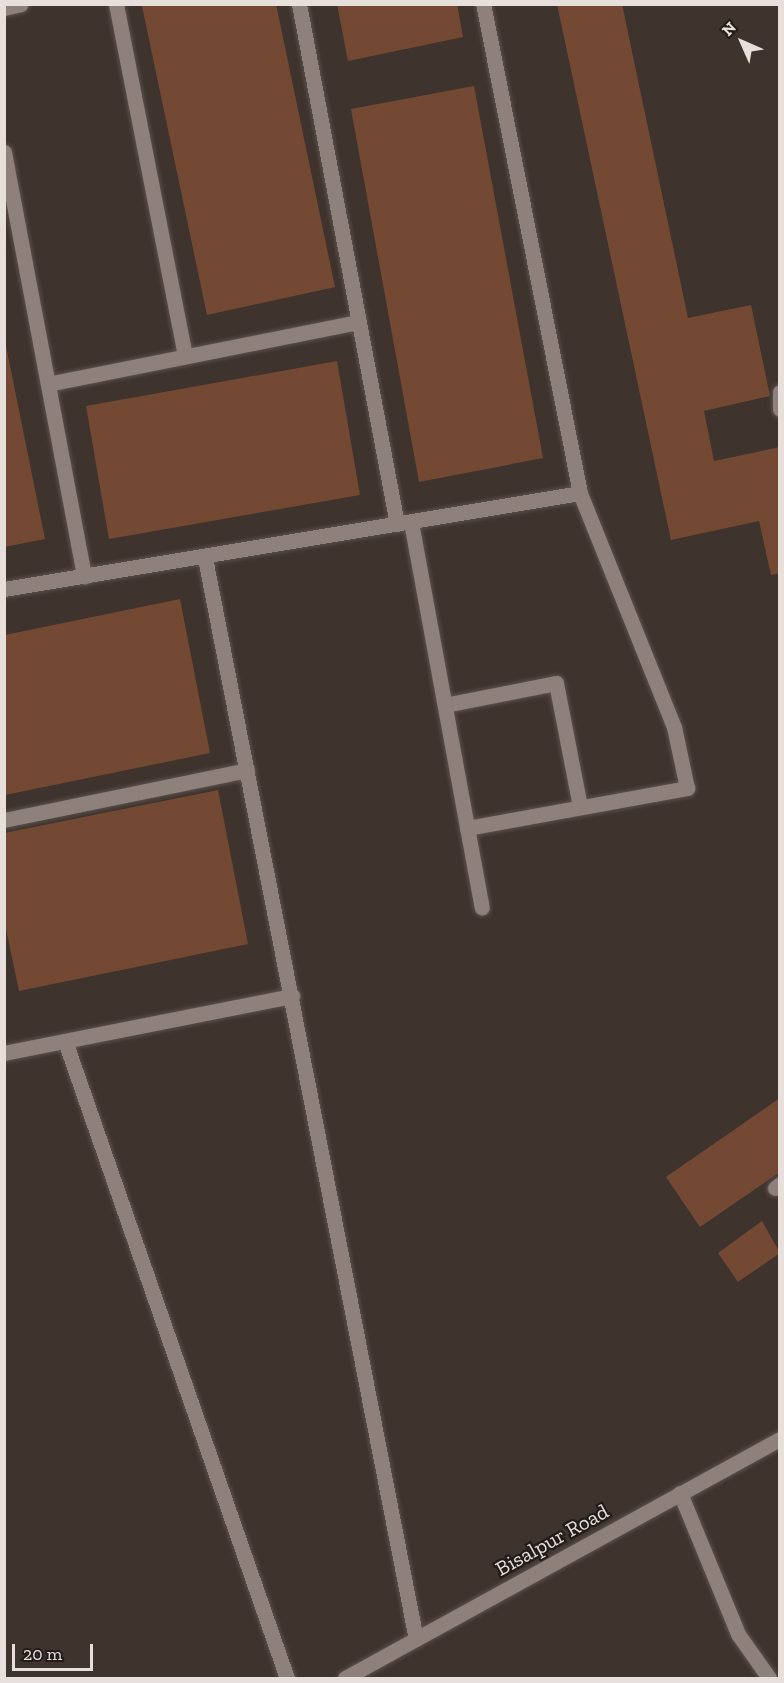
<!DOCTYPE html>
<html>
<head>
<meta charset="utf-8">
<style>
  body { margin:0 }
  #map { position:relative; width:784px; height:1683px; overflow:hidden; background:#3f332e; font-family:"Zilla Slab",serif }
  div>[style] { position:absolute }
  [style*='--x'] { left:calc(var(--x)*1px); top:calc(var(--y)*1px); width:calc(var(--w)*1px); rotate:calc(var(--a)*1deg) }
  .building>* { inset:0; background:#744934 }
  .roads { filter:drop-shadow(0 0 2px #5b524d) drop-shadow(0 0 2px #5b524d) }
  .street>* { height:15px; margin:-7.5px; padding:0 7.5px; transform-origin:7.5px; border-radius:7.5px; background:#8e807a }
  .secondary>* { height:15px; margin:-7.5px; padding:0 7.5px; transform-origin:7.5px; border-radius:7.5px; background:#8e807a }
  span { translate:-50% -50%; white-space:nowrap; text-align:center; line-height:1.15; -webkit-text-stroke:4.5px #211c1a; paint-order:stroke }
  .street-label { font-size:21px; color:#e7dfdc }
  .frame { position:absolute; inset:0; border:6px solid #e7dfdc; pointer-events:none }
  .north { position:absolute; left:712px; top:12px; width:60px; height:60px; -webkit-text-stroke:4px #211c1a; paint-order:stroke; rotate:315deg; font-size:16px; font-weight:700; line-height:24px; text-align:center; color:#e7dfdc }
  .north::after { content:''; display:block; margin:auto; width:21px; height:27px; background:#e7dfdc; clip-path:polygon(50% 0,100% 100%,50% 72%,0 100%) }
  .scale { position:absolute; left:12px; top:1644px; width:81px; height:27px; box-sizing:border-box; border:3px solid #e7dfdc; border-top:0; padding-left:8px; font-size:18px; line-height:21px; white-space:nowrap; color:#e7dfdc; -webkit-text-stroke:4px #211c1a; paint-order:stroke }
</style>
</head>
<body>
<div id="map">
  <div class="building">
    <i style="clip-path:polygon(276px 4px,335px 287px,207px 315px,142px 6px)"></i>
    <i style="clip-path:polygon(337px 4px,457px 4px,463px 37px,348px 61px)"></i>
    <i style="clip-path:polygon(557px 4px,622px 4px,688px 318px,751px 305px,770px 396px,704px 411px,714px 461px,780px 447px,780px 573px,771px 575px,759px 521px,671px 540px)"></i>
    <i style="clip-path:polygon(474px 86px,543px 458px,419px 482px,351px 109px)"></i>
    <i style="clip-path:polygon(4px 336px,45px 539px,4px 547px)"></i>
    <i style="clip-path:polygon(337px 361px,360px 495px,109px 539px,86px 406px)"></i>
    <i style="clip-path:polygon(180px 599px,210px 753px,5px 795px,5px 635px)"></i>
    <i style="clip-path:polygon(218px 790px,248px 944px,19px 991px,4px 919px,4px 833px)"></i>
    <i style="clip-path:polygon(780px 1098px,780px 1172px,700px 1227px,666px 1177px)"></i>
    <i style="clip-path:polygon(762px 1221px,780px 1253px,738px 1282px,718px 1253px)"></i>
  </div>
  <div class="roads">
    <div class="street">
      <i style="--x:116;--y:4;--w:359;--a:78.9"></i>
      <i style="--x:299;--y:4;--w:529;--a:79.33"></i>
      <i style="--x:4;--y:8;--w:17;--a:-13"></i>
      <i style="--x:4;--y:152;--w:432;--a:79.3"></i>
      <i style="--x:48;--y:384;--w:317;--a:-11.3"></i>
      <i style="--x:780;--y:392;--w:17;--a:90"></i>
      <i style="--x:411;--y:522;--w:392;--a:79.6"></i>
      <i style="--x:205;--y:558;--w:1101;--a:78.96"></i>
      <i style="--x:4;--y:589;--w:584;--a:-9.46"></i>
      <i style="--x:580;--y:493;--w:499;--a:-101.2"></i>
      <i style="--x:445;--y:705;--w:113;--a:-11.2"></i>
      <i style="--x:556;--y:683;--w:126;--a:79"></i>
      <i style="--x:4;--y:820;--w:248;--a:-11.6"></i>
      <i style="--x:467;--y:828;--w:224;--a:-10.3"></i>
      <i style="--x:687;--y:788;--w:62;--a:-102"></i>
      <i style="--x:674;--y:727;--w:252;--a:-111.9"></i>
      <i style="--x:65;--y:1041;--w:675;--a:70.79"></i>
      <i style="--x:4;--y:1053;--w:294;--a:-11.2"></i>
      <i style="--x:775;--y:1188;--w:6;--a:-39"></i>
      <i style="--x:680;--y:1493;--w:152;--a:67.6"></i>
      <i style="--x:738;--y:1634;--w:54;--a:54.8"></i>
    </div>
    <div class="secondary">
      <i style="--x:345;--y:1678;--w:496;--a:-28.8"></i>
    </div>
  </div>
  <div class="street-label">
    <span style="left:552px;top:1540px;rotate:-29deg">Bisalpur Road</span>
  </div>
  <div class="frame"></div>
  <div class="north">N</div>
  <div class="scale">20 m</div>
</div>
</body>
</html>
